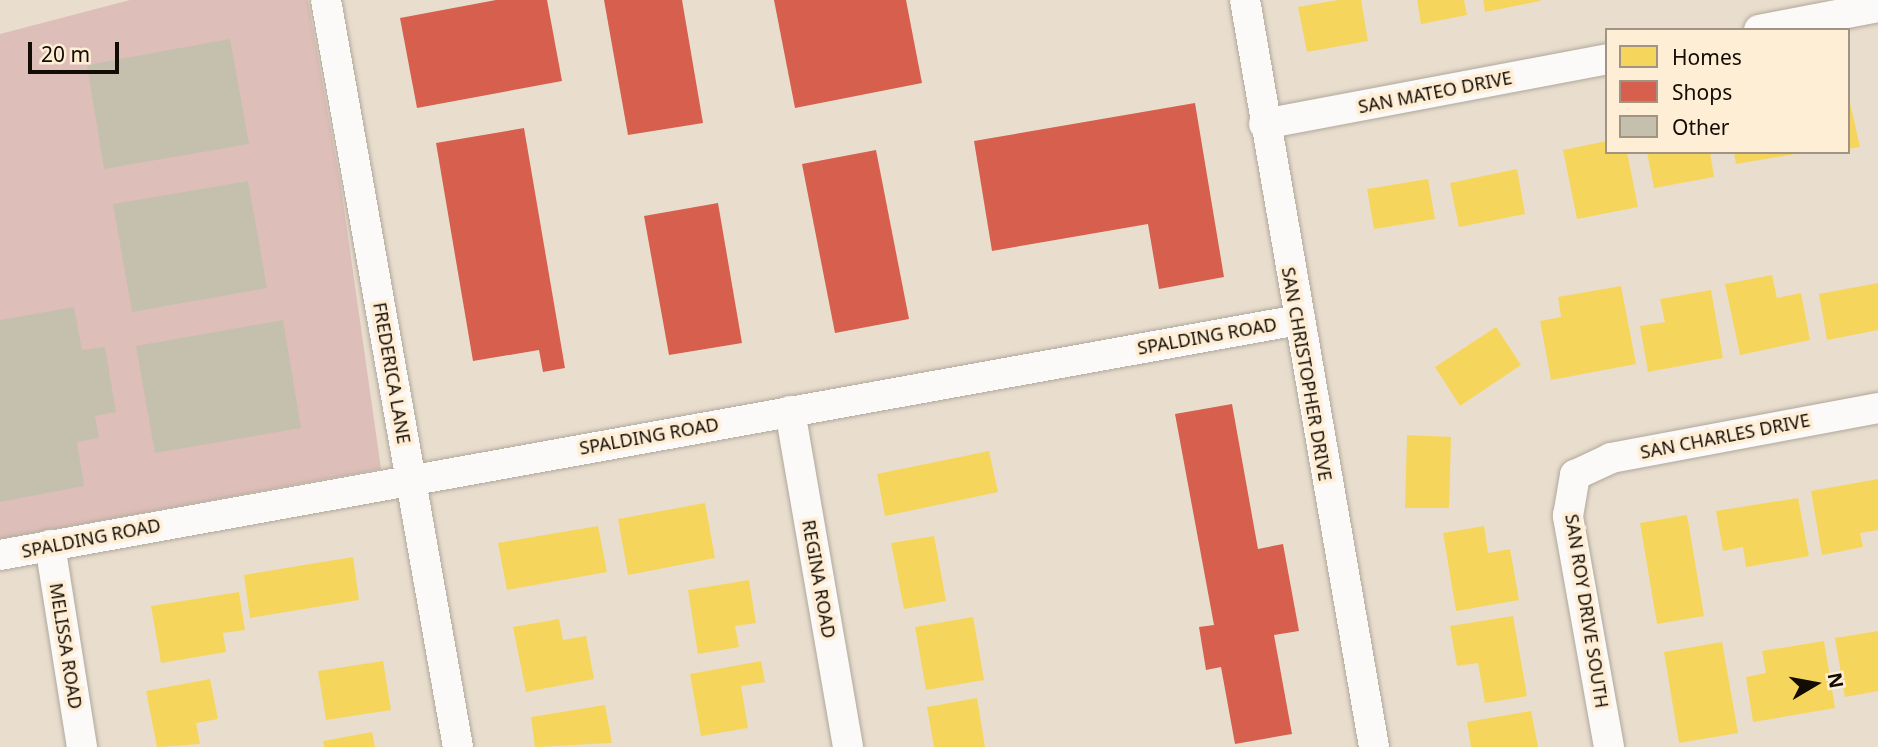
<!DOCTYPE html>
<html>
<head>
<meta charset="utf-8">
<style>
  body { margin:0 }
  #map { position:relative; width:1878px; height:747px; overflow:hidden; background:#e9dece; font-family:"Noto Sans",sans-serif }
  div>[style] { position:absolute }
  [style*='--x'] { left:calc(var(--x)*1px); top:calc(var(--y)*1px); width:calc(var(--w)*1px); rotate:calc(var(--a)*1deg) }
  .green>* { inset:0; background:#debeb8 }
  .homes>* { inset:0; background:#f6d55c }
  .shops>* { inset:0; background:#d6604d }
  .building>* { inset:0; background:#c5c0ad }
  .roads { filter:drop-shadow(0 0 2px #b0a89b) drop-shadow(0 0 2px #b0a89b) }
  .minor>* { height:30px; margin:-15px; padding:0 15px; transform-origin:15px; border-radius:15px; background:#fcfaf8 }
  span { translate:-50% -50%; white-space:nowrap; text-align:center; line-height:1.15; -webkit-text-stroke:7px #ffeed6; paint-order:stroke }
  .street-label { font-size:18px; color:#130c04 }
  .legend { position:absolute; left:1605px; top:28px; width:245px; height:126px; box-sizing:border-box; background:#ffeed6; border:2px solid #a19482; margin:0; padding:9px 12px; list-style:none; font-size:21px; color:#130c04 }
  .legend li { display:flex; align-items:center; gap:14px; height:35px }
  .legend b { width:35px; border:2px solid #a19482 }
  .north { position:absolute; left:1780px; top:649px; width:70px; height:70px; -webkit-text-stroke:5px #ffeed6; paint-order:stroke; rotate:80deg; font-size:19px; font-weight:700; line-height:28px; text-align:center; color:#130c04 }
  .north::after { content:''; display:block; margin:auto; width:24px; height:32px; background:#130c04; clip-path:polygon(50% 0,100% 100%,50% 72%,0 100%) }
  .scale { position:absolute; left:28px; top:42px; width:91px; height:32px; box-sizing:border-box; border:4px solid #130c04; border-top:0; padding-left:9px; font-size:21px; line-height:24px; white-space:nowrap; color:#130c04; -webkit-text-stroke:5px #ffeed6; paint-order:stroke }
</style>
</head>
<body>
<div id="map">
  <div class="green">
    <i style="clip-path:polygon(130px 0,308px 0,341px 187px,381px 469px,0 539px,0 34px)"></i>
  </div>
  <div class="homes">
    <i style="clip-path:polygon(1338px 0,1361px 0,1368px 41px,1307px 52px,1298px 7px)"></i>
    <i style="clip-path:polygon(1417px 0,1464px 0,1467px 15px,1421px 24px)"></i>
    <i style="clip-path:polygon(1483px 0,1540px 0,1540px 1px,1485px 12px)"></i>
    <i style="clip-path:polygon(1848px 94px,1860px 147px,1848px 149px)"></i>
    <i style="clip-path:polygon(1607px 141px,1607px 152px,1627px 152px,1638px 207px,1577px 219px,1563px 150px)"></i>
    <i style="clip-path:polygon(1647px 152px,1710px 152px,1714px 177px,1654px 188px)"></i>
    <i style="clip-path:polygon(1734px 152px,1795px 152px,1795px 154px,1736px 164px)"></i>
    <i style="clip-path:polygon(1517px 169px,1525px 214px,1459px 227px,1450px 183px)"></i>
    <i style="clip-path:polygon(1428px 179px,1435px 219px,1374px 229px,1367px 189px)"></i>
    <i style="clip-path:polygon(1772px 275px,1777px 298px,1801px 293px,1810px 340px,1740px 355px,1725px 284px)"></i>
    <i style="clip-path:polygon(1878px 283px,1878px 330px,1827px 340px,1819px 294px)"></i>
    <i style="clip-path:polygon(1621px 286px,1636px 364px,1551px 380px,1540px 321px,1561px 317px,1558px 297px)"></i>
    <i style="clip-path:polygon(1711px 290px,1723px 358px,1648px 372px,1640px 326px,1665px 322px,1660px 299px)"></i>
    <i style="clip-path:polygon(1496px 327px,1521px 365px,1460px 406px,1435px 367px)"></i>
    <i style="clip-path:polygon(1407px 435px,1451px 437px,1449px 508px,1405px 508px)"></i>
    <i style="clip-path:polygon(989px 451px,998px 492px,885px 516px,877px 474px)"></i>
    <i style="clip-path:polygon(1878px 479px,1878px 530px,1860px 533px,1863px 547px,1822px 555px,1811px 491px)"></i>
    <i style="clip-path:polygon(1798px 498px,1809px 556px,1746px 567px,1743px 547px,1723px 551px,1716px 511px)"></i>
    <i style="clip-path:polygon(705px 503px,715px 558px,628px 575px,618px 519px)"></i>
    <i style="clip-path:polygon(1687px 515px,1704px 616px,1657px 624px,1640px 523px)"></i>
    <i style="clip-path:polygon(598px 526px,607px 572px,507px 590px,498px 543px)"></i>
    <i style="clip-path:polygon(1484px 526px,1488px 553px,1510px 549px,1519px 600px,1456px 611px,1443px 533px)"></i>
    <i style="clip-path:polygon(934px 536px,946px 601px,904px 609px,891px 543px)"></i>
    <i style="clip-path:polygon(353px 557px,359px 600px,250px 618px,244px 575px)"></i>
    <i style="clip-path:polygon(749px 580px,756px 623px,735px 626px,739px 647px,698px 654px,688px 590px)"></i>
    <i style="clip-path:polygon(239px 592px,245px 630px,223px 633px,226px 652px,161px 663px,151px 606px)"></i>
    <i style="clip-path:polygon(1513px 616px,1527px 696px,1485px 703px,1478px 663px,1457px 666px,1450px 626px)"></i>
    <i style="clip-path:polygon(973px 617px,984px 680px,926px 690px,915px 627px)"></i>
    <i style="clip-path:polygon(559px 619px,563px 640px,586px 636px,594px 679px,526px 692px,513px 627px)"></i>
    <i style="clip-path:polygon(1878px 631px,1878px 691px,1845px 697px,1835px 638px)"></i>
    <i style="clip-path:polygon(1824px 641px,1835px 708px,1753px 722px,1746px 677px,1766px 673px,1762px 651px)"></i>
    <i style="clip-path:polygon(1722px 642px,1738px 733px,1679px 743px,1664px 652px)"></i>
    <i style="clip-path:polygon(383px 661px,391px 710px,326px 720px,318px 671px)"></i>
    <i style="clip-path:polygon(761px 661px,765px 682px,741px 686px,748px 728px,701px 736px,690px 674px)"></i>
    <i style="clip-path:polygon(210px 679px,218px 719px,196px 723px,200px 744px,157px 747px,146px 691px)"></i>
    <i style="clip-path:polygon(977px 698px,985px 747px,934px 747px,927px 707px)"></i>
    <i style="clip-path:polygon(605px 705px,612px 743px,535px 747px,531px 717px)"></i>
    <i style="clip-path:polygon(1531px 711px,1538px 747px,1471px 747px,1467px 722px)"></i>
    <i style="clip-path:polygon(372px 732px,375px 747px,324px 747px,323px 741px)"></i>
  </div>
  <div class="shops">
    <i style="clip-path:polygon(496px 0,547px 0,562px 81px,417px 108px,400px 18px)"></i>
    <i style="clip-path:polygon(604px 0,682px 0,703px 123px,628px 135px)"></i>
    <i style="clip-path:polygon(774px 0,906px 0,922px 83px,795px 108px)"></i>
    <i style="clip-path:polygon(1195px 103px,1224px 277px,1159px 289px,1148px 224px,992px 251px,974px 141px)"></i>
    <i style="clip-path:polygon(524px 128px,565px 368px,543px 372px,539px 350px,473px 361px,436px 143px)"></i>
    <i style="clip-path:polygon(876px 150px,909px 319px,835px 333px,802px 164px)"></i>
    <i style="clip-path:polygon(718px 203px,742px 343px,669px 355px,644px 216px)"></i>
    <i style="clip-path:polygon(1232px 404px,1258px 549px,1283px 544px,1299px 631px,1274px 635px,1292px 734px,1235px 744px,1221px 667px,1206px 670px,1199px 627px,1214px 625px,1175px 414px)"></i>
  </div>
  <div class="building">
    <i style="clip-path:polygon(230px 39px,249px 144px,104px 169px,87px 65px)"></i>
    <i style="clip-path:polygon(248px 181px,267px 288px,132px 312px,113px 204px)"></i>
    <i style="clip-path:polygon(74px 307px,82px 350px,105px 347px,116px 412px,95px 416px,99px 438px,77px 442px,84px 486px,0 502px,0 320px)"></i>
    <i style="clip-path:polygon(283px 320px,301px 428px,155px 453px,136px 346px)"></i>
  </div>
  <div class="roads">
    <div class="minor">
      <i style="--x:326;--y:0;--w:759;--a:79.98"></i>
      <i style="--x:1245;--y:0;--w:758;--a:80.2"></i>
      <i style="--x:1759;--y:30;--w:121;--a:-10.9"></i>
      <i style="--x:1264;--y:124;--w:349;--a:-10.7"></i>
      <i style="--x:790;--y:411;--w:341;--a:80.2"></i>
      <i style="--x:50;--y:545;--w:205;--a:81"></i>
      <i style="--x:0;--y:555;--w:1319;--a:-10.26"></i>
      <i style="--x:1609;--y:747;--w:235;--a:-100.1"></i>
      <i style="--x:1568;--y:516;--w:42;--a:-80.3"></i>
      <i style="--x:1575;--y:475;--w:40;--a:-25"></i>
      <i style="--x:1611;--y:458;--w:272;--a:-10.6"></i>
    </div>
  </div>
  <div class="street-label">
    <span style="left:1435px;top:92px;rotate:-11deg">SAN MATEO DRIVE</span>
    <span style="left:1207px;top:336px;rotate:-10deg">SPALDING ROAD</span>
    <span style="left:392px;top:373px;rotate:80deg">FREDERICA LANE</span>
    <span style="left:1307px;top:374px;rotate:80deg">SAN CHRISTOPHER DRIVE</span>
    <span style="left:649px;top:436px;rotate:-10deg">SPALDING ROAD</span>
    <span style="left:1725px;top:436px;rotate:-11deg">SAN CHARLES DRIVE</span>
    <span style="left:91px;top:538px;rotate:-11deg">SPALDING ROAD</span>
    <span style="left:819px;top:579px;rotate:80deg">REGINA ROAD</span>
    <span style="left:1587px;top:611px;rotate:81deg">SAN ROY DRIVE SOUTH</span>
    <span style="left:66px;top:646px;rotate:81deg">MELISSA ROAD</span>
  </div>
  <ul class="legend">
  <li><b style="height:19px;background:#f6d55c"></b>Homes</li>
  <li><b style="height:19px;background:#d6604d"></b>Shops</li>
  <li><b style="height:19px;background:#c5c0ad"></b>Other</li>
  </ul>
  <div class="north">N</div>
  <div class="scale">20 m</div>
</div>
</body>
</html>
